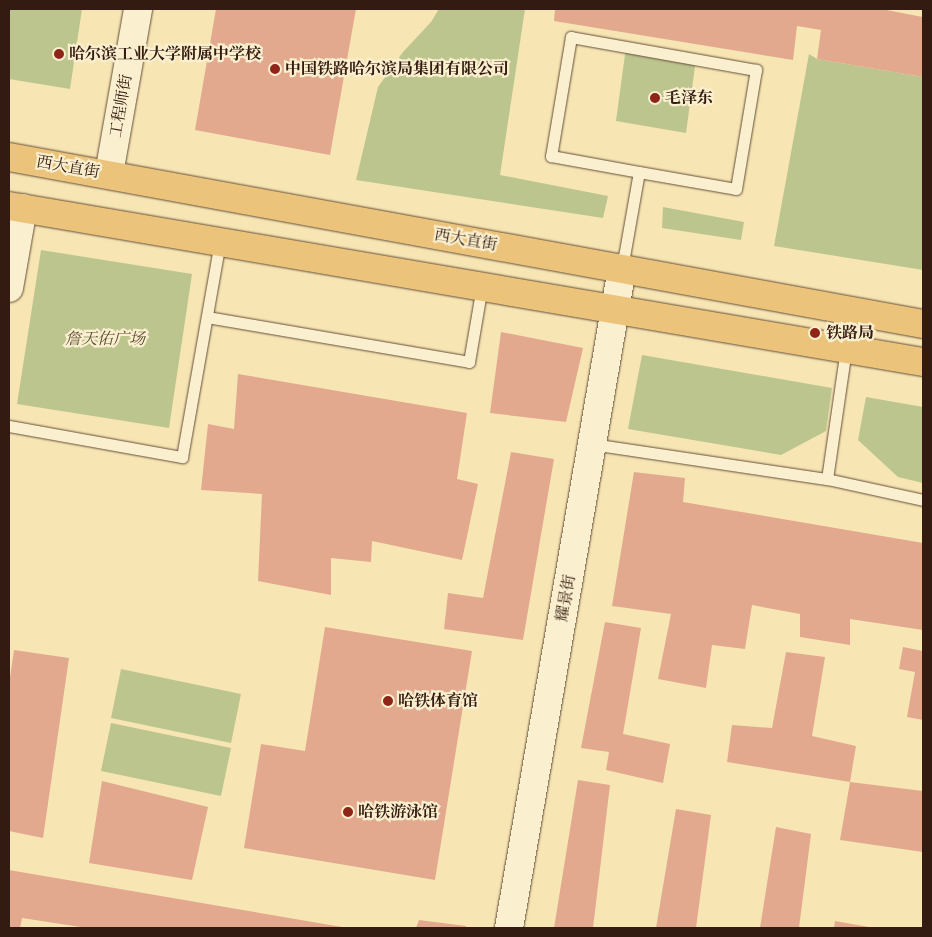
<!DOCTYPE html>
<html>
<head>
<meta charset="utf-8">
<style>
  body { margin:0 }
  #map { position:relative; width:932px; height:937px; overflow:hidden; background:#f7e6b4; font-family:"IM FELL French Canon","Noto Serif SC",serif }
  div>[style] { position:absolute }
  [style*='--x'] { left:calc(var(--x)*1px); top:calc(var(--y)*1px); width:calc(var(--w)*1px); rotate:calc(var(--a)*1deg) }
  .green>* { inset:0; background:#bcc58e }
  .building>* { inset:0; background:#e2a98e }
  .roads { filter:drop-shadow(0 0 1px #654e3a) drop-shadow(0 0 1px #654e3a) }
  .lane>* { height:11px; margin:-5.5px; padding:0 5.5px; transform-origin:5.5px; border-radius:5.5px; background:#faefce }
  .secondary>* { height:28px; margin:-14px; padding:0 14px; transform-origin:14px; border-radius:14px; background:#faefce }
  .primary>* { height:28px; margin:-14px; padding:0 14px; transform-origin:14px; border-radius:14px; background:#ecc37a }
  .dots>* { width:14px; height:14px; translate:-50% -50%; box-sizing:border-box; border:2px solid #faefce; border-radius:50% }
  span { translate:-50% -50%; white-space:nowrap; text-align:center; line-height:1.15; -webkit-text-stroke:4.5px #faefce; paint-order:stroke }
  .poi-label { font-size:16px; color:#341b11; font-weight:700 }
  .left { translate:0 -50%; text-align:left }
  .street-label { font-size:16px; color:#341b11 }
  .park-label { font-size:16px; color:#5d4e36; font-style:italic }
  .frame { position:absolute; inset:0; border:10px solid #341b11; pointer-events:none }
</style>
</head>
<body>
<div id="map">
  <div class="green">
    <i style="clip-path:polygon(9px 9px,82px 9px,70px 89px,9px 79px)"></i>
    <i style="clip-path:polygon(439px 9px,525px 9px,500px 175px,608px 196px,603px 218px,356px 180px,378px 87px,403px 52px,431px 22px)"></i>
    <i style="clip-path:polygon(626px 47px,696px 59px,686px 133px,616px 121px)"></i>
    <i style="clip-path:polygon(809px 54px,817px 59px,923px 77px,923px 270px,774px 246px)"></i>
    <i style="clip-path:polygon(663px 207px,744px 222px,741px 240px,662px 228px)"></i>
    <i style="clip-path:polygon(41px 250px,192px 274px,169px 428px,17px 404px)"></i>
    <i style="clip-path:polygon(642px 355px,832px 388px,826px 431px,781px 455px,628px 429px)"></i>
    <i style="clip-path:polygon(866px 397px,923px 407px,923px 483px,898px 477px,858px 440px)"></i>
    <i style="clip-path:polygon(121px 669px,241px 694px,231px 743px,111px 718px)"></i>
    <i style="clip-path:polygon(111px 723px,231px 748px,221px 796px,101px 771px)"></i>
  </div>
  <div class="building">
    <i style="clip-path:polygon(216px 9px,356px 9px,330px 155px,195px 130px)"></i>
    <i style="clip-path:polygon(555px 9px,881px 9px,923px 17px,923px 77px,817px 59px,821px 30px,797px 26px,793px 60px,554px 21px)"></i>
    <i style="clip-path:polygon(501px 332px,583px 348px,566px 422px,490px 413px)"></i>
    <i style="clip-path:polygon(238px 374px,467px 413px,457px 479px,478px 484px,462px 560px,372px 541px,371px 562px,331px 558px,331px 595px,258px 581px,262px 494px,201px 490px,208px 424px,234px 429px)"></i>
    <i style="clip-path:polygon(511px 452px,554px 459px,523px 640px,444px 629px,448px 593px,483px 598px)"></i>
    <i style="clip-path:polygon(634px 472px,685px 478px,683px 502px,923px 543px,923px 630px,850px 619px,850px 645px,800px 637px,800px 614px,752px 605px,745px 649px,712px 645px,706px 688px,658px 679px,671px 614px,612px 606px)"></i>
    <i style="clip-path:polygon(605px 622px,641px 628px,623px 734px,670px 744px,663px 783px,606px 770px,609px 752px,581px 748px)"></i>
    <i style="clip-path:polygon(325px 627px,472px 651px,435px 880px,244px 848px,261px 744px,305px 751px)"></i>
    <i style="clip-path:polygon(903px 647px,923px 651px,923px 720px,907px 717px,915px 672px,899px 669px)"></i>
    <i style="clip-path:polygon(14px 650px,69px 658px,43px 838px,9px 831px,9px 684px)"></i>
    <i style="clip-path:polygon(786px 652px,825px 657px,812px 736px,856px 746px,850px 782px,727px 762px,732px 725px,772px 728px)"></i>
    <i style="clip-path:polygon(578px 780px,610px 785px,593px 928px,554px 928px)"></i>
    <i style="clip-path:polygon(102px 781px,208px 807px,192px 880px,89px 863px)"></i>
    <i style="clip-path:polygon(850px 782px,923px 791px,923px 852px,840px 840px)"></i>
    <i style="clip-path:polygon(676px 809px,711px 815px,696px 928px,656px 928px)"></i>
    <i style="clip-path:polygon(776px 827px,811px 834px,799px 928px,760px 928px)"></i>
    <i style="clip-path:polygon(9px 870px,342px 927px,342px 928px,87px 928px,22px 918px,20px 928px,9px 928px)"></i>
    <i style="clip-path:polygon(419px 920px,466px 926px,466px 928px,416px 928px)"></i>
    <i style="clip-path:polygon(835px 921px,869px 927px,869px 928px,834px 928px)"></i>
  </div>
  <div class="roads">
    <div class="lane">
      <i style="--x:622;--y:268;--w:97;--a:-80"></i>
      <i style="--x:639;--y:172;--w:98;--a:9.9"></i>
      <i style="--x:736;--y:189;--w:121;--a:-80.5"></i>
      <i style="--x:756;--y:70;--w:188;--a:-169.9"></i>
      <i style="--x:571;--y:37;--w:121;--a:99.5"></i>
      <i style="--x:551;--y:156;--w:89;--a:10.3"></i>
      <i style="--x:207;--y:317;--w:266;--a:9.7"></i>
      <i style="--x:469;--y:362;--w:77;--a:-80.3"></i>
      <i style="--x:9;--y:426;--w:176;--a:10.2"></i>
      <i style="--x:182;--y:457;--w:218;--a:-80"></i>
      <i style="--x:592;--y:444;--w:238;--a:8.5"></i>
      <i style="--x:827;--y:479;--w:132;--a:-81.7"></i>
      <i style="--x:827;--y:479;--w:98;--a:12.3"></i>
    </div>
    <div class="secondary">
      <i style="--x:109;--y:174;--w:168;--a:-80"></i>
      <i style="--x:9;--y:288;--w:81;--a:-80.1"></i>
      <i style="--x:509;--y:928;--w:670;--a:-80.28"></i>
    </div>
    <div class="primary">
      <i style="--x:9;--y:157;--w:929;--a:10.35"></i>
      <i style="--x:9;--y:206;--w:927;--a:9.69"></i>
    </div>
  </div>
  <div class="dots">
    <i style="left:59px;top:54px;background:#8f2418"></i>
    <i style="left:275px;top:69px;background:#8f2418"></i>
    <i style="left:655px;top:98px;background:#8f2418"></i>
    <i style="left:815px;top:333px;background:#8f2418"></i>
    <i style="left:388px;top:701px;background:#8f2418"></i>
    <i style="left:348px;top:812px;background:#8f2418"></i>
  </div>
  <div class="poi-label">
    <span class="left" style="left:69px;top:54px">哈尔滨工业大学附属中学校</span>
    <span class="left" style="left:285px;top:69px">中国铁路哈尔滨局集团有限公司</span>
    <span class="left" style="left:665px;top:98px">毛泽东</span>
    <span class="left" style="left:826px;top:333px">铁路局</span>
    <span class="left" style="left:398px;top:701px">哈铁体育馆</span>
    <span class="left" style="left:358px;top:812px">哈铁游泳馆</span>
  </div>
  <div class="street-label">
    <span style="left:121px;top:106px;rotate:-80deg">工程师街</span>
    <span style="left:68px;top:167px;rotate:10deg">西大直街</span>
    <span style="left:466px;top:240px;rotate:10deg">西大直街</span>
    <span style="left:566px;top:598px;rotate:-80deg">耀景街</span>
  </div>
  <div class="park-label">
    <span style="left:105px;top:339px">詹天佑广场</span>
  </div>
  <div class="frame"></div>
</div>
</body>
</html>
